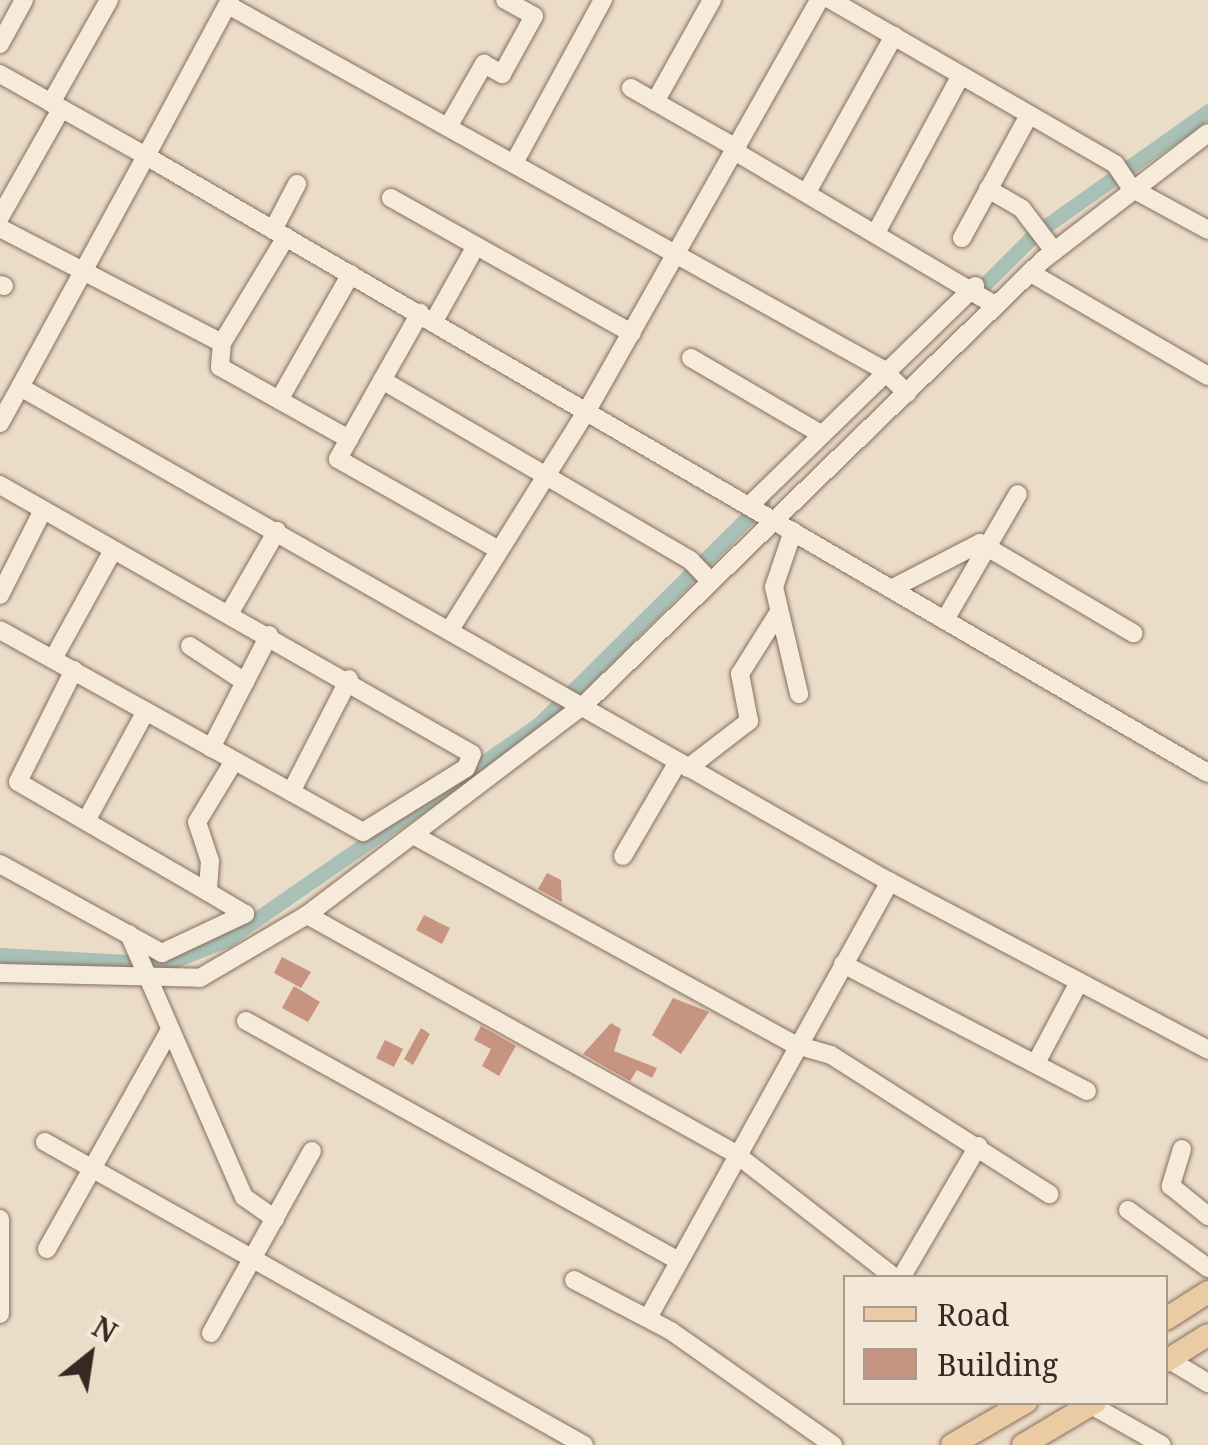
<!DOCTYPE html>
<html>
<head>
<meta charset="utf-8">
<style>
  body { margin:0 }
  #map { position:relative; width:1208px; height:1445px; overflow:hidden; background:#ebdcc8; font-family:"Noto Serif",serif }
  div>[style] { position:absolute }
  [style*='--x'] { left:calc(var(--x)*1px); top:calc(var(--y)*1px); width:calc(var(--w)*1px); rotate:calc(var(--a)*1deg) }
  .canal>* { height:15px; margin:-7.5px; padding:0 7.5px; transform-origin:7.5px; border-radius:7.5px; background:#a8c0b6 }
  .building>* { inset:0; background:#c69481 }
  .roads { filter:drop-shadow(0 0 2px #866e5e) drop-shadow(0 0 2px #866e5e) }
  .minor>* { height:18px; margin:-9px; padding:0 9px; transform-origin:9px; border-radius:9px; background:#f6eada }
  .major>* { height:22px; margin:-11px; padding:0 11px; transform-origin:11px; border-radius:11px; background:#ebcba3 }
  span { translate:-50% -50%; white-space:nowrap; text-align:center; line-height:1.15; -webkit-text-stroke:9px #f3e7d7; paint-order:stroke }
  .legend { position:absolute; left:843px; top:1275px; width:325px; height:130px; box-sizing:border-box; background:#f3e7d7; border:2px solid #a89b8e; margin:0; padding:12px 18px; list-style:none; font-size:30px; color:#372921 }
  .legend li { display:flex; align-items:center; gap:20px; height:50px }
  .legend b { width:50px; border:2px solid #a89b8e }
  .north { position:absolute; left:40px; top:1305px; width:100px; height:100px; -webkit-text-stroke:8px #f3e7d7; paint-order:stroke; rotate:30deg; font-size:28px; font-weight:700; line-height:40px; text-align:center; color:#372921 }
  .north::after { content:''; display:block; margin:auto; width:35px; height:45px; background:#372921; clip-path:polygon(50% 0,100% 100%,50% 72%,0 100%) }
</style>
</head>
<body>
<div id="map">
  <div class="canal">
    <i style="--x:972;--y:297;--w:91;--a:-45"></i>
    <i style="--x:1036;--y:233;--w:211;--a:-35.3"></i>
    <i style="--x:0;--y:955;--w:165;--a:3.1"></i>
    <i style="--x:165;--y:964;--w:66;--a:-21.5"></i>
    <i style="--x:226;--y:940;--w:380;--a:-34.6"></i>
    <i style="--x:539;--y:724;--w:315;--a:-44.7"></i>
  </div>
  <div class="building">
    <i style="clip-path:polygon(547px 873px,561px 880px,562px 902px,538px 889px)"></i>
    <i style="clip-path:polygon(424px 915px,450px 928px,442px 944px,416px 930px)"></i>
    <i style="clip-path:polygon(282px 957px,311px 972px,301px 988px,274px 973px)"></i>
    <i style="clip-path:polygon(294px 986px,320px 1002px,308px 1022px,282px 1008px)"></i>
    <i style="clip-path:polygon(673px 998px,709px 1012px,681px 1054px,652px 1035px)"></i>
    <i style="clip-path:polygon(611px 1023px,621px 1029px,614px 1051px,657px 1068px,652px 1078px,637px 1070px,630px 1081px,583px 1054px)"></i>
    <i style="clip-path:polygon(481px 1026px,516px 1046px,499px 1076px,482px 1066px,491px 1049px,474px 1040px)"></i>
    <i style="clip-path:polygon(421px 1028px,430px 1034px,413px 1065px,404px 1059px)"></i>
    <i style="clip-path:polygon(385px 1040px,403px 1049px,394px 1067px,376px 1058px)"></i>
  </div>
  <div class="roads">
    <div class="minor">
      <i style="--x:230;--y:0;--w:177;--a:118.3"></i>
      <i style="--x:146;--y:156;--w:1228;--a:30.16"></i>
      <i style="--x:831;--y:0;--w:328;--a:30"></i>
      <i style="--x:1115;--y:164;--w:29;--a:56"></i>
      <i style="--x:1131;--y:188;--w:88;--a:28.6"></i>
      <i style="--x:228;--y:5;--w:748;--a:29.1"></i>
      <i style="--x:882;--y:369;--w:35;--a:44"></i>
      <i style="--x:0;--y:44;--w:50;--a:-61.4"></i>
      <i style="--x:0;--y:74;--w:167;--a:29.3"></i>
      <i style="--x:146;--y:156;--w:263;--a:118.6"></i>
      <i style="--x:20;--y:387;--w:1001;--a:29.64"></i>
      <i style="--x:890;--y:882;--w:360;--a:27.8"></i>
      <i style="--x:631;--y:88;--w:123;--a:29.7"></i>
      <i style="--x:655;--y:102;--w:117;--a:-60.8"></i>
      <i style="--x:51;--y:103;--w:118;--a:-60.6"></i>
      <i style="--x:448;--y:127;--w:73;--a:-60.3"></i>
      <i style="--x:484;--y:64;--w:21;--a:29"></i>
      <i style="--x:502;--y:74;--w:66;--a:-61.1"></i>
      <i style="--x:534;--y:16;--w:33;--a:-151"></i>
      <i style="--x:736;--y:152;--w:301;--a:30.6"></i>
      <i style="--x:514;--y:163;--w:186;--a:-61.4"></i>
      <i style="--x:988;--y:189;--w:39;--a:30"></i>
      <i style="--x:1022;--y:209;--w:53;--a:52.7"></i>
      <i style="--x:807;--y:192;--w:179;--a:-60.9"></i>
      <i style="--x:391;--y:198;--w:276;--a:29.3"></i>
      <i style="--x:0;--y:217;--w:124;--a:-60.5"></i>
      <i style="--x:0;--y:228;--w:250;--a:27.4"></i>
      <i style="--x:222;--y:343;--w:24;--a:95"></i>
      <i style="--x:220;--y:367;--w:148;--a:29.2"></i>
      <i style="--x:349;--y:439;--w:23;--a:119"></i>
      <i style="--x:338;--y:459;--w:185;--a:29.5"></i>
      <i style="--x:273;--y:230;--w:52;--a:-62.4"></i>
      <i style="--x:877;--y:231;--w:177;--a:-61.7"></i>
      <i style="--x:962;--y:238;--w:140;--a:-61.4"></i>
      <i style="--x:1031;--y:273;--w:205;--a:30.2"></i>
      <i style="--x:0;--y:285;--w:4;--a:14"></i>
      <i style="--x:434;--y:321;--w:86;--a:-60.8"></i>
      <i style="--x:222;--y:343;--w:124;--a:-58.9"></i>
      <i style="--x:691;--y:358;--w:151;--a:30.3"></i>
      <i style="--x:382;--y:380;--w:357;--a:30.3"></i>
      <i style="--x:690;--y:560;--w:29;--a:46"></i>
      <i style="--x:279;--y:400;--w:145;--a:-60.3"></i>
      <i style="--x:0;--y:423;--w:41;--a:-60.9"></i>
      <i style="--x:349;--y:439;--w:145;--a:-60.6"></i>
      <i style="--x:0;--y:485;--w:543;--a:29.68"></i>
      <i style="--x:472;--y:754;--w:15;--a:113"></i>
      <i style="--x:466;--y:768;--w:121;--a:148.1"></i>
      <i style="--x:363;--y:832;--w:415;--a:-150.9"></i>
      <i style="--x:753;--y:502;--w:310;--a:-44.2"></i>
      <i style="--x:793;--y:531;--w:59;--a:108.7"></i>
      <i style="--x:774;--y:587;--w:110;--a:76.8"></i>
      <i style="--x:893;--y:588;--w:98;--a:-27.3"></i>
      <i style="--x:980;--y:543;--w:178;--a:30.5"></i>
      <i style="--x:0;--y:595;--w:95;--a:-63.2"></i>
      <i style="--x:229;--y:614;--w:96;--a:-60"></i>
      <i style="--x:946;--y:618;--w:143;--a:-59.9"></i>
      <i style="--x:451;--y:628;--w:261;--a:-58"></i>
      <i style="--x:589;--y:407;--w:467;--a:-60.5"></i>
      <i style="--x:190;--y:646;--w:66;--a:33.2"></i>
      <i style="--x:53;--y:659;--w:122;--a:-61.1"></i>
      <i style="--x:74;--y:670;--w:125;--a:116.6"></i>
      <i style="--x:18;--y:782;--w:220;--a:30.1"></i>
      <i style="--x:211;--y:748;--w:127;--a:-62.8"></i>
      <i style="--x:234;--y:761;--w:71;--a:121.2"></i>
      <i style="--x:197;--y:822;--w:41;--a:71.6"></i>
      <i style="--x:210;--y:861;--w:31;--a:94"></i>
      <i style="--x:208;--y:892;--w:43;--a:30.7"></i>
      <i style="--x:688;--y:768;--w:77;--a:-37.6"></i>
      <i style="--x:749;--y:721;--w:48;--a:-100.8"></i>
      <i style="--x:740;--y:674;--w:70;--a:-57.9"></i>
      <i style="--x:291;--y:792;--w:127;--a:-62.8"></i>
      <i style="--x:86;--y:821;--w:125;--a:-61.4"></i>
      <i style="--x:417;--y:837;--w:432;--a:28.8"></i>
      <i style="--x:796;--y:1045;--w:36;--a:16"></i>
      <i style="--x:831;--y:1055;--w:259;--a:32.5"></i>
      <i style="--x:623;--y:856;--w:109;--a:-59.7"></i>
      <i style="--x:0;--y:864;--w:185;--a:28.8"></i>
      <i style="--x:162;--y:953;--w:92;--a:-25.2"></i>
      <i style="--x:307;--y:915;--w:491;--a:29.1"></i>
      <i style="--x:736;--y:1154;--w:202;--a:37.9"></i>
      <i style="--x:129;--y:934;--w:287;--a:66.4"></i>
      <i style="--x:244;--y:1197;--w:38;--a:35"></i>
      <i style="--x:843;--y:964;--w:275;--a:27.5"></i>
      <i style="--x:0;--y:973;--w:200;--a:1.4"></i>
      <i style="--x:200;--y:978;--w:124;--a:-30.5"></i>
      <i style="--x:307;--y:915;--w:350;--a:-37.2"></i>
      <i style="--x:586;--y:703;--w:636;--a:-44.11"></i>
      <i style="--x:1043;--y:260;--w:208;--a:-37.6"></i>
      <i style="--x:246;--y:1021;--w:493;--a:29"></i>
      <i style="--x:1036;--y:1063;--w:92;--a:-62"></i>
      <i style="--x:45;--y:1142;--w:618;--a:29.34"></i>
      <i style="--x:1182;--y:1149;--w:39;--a:107"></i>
      <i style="--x:1171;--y:1186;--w:48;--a:39"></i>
      <i style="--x:1128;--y:1210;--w:99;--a:35.9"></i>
      <i style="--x:0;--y:1219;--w:95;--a:90"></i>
      <i style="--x:47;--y:1249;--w:249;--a:-60.7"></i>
      <i style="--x:901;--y:1278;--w:153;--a:-59.7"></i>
      <i style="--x:574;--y:1280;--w:110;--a:27.7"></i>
      <i style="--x:671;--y:1331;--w:198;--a:35.1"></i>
      <i style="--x:648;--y:1318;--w:499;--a:-61"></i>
      <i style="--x:211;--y:1333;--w:208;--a:-61"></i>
      <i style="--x:1168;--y:1359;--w:47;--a:31"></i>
      <i style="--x:1091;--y:1405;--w:81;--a:29.4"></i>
    </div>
    <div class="major">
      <i style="--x:1166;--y:1319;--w:50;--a:-32.7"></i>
      <i style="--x:1166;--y:1361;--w:49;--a:-31.8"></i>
      <i style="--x:952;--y:1445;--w:86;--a:-30.2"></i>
      <i style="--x:1023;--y:1445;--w:84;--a:-30.8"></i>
    </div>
  </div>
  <ul class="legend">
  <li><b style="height:12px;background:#ebcba3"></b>Road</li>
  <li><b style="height:28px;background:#c69481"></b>Building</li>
  </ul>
  <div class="north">N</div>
</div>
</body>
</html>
